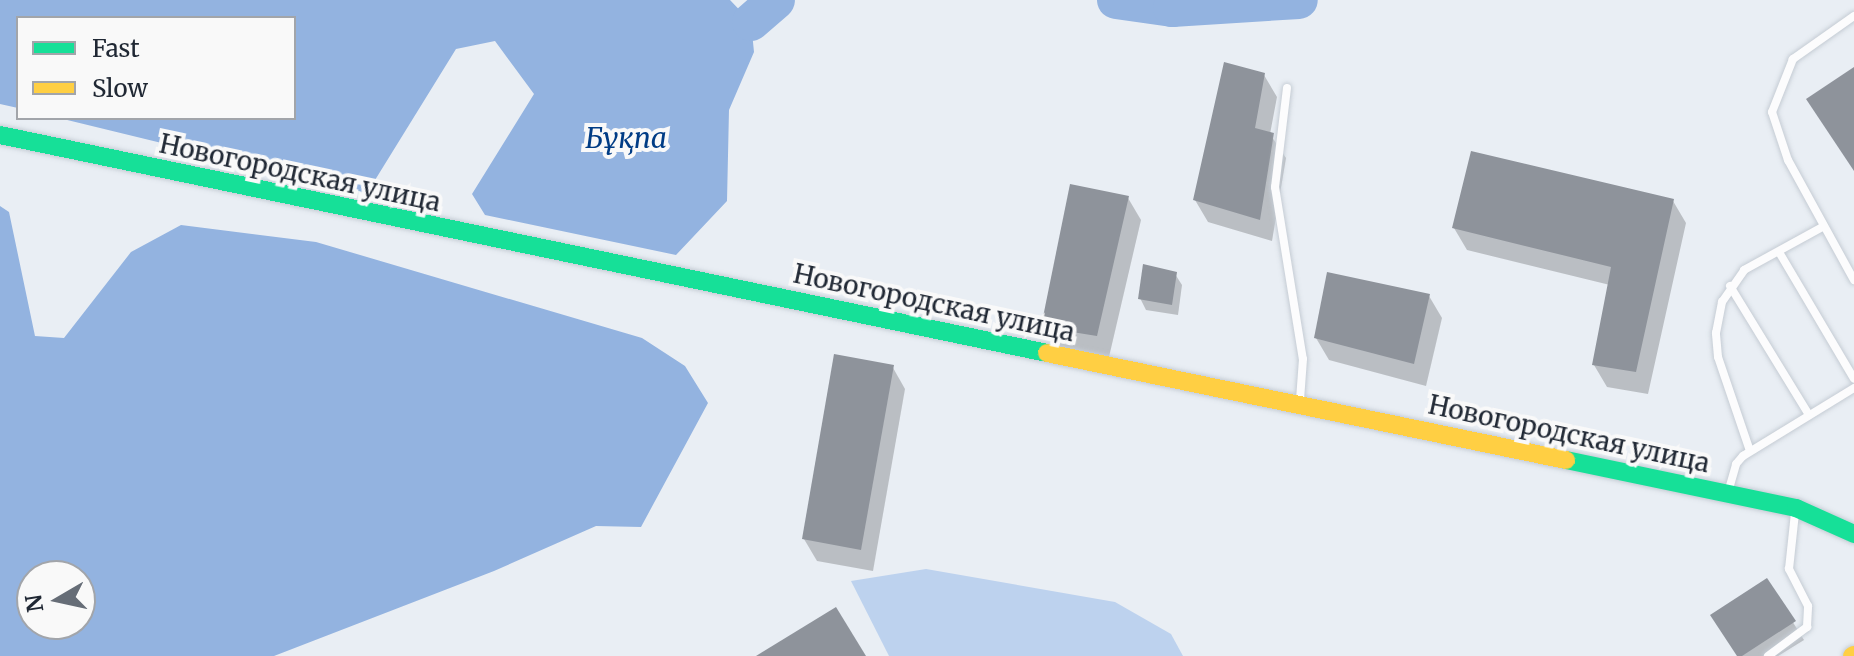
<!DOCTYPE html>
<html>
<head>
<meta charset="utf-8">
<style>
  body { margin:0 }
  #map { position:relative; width:1854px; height:656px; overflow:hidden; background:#e9eef4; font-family:Merriweather,serif }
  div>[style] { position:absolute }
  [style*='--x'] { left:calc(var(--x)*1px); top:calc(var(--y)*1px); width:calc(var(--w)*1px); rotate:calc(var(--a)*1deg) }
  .green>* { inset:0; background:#bdd2ee }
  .water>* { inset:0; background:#93b3e0 }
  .shadow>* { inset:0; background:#0003 }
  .river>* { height:38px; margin:-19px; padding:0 19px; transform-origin:19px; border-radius:19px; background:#93b3e0 }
  .building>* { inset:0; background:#8e939b }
  .roads { filter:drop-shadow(0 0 2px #c5ccd4) drop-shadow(0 0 2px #c5ccd4) }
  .lane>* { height:8px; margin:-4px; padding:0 4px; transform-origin:4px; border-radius:4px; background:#fcfcfd }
  .fast>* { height:18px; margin:-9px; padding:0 9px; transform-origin:9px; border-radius:9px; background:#16e098 }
  .slow>* { height:18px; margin:-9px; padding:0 9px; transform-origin:9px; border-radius:9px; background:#ffcf43 }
  span { translate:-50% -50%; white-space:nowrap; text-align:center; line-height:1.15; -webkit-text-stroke:8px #f9f9f9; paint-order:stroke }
  .street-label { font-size:26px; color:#202834 }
  .water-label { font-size:28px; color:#003c85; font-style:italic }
  .legend { position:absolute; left:16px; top:16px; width:280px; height:104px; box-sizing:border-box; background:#f9f9f9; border:2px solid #a2a5aa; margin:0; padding:10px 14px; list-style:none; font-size:24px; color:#202834 }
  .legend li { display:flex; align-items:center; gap:16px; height:40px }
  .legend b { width:40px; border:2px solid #a2a5aa }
  .north { position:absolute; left:16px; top:560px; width:80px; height:80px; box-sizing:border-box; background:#f9f9f9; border:2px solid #a2a5aa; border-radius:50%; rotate:261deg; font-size:22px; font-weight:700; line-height:32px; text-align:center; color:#202834 }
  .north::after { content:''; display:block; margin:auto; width:28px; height:36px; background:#666d77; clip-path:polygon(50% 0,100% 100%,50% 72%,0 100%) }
</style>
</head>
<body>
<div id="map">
  <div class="green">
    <i style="clip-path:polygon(926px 569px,1115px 602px,1171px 634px,1183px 656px,889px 656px,851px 581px)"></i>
  </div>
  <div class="water">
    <i style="clip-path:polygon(0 0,730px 0,751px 22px,754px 52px,729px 110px,727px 201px,676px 255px,485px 215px,472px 194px,534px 94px,495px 41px,456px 49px,367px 193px,59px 118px,294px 118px,294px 18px,18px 18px,18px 108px,0 104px)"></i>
    <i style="clip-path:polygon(evenodd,0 206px,9px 212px,35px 336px,64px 338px,131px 252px,181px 225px,316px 242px,642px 338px,685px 366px,708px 403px,641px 527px,596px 526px,494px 571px,274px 656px,0 656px,0 206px,32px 576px,80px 576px,80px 624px,32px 624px,32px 576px)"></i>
  </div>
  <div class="shadow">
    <i style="clip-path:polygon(1264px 75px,1277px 97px,1270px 134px,1286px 158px,1272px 241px,1208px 222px,1195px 200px)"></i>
    <i style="clip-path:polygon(1128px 198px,1141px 220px,1109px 357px,1056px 349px,1043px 327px)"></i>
    <i style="clip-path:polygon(1673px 201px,1686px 223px,1648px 394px,1607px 387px,1594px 365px,1610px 285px,1467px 250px,1454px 228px)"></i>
    <i style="clip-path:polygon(1175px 274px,1182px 285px,1178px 315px,1146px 310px,1140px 298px)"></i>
    <i style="clip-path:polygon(1429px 296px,1442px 318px,1426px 386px,1329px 360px,1316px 338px)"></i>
    <i style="clip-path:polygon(892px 366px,905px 389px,873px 571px,817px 561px,804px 539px)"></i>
    <i style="clip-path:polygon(1767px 581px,1804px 640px,1778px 656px,1738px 656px)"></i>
  </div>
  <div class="river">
    <i style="--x:1116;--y:0;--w:57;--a:8.1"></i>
    <i style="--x:1172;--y:8;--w:127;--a:-3.6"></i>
    <i style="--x:751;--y:22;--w:33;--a:-41"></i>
  </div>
  <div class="building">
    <i style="clip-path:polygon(1224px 62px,1265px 73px,1255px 128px,1274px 133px,1260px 220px,1193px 200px)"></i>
    <i style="clip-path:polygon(1854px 67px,1854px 171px,1806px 99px)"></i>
    <i style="clip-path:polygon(1471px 151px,1674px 199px,1636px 372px,1592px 365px,1611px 267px,1452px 228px)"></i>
    <i style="clip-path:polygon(1070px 184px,1129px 196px,1097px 336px,1041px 327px)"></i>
    <i style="clip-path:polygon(1143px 264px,1177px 272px,1172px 305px,1138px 299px)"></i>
    <i style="clip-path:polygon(1327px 272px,1430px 294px,1414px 364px,1314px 338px)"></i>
    <i style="clip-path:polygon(834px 354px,894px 365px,861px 550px,802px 539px)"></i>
    <i style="clip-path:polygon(1767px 578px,1796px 621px,1742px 656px,1737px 656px,1710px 615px)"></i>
    <i style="clip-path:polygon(836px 607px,866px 656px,756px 656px)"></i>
  </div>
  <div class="roads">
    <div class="lane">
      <i style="--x:1854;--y:16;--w:75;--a:144.8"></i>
      <i style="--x:1793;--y:59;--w:57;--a:111.6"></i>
      <i style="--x:1772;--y:112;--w:51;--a:71.6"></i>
      <i style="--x:1788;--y:160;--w:137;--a:61.2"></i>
      <i style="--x:1287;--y:88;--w:100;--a:96.9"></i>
      <i style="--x:1275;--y:187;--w:174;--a:80.8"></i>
      <i style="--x:1303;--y:359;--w:41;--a:94.2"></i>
      <i style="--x:1779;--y:252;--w:147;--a:59.4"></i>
      <i style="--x:1730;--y:286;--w:151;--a:58.5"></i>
      <i style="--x:1750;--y:451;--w:99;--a:-108.8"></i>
      <i style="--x:1718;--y:357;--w:24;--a:-95"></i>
      <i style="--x:1716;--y:333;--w:32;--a:-79"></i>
      <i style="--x:1722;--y:302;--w:39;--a:-55"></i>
      <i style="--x:1744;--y:270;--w:91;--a:-28.8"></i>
      <i style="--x:1729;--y:489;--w:26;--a:-74"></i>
      <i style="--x:1736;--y:464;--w:11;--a:-49"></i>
      <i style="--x:1743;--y:456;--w:130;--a:-31.5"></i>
      <i style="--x:1768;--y:656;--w:49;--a:-36.6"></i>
      <i style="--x:1807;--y:627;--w:21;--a:-87"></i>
      <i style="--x:1808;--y:606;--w:42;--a:-117.2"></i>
      <i style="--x:1789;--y:569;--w:56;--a:-83.9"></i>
    </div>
    <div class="fast">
      <i style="--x:0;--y:135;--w:1069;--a:11.76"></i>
      <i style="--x:1566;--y:460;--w:235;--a:11.8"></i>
      <i style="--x:1796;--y:508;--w:64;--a:24.1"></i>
    </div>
    <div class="slow">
      <i style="--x:1047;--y:353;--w:530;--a:11.65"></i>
      <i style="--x:1852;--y:656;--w:2;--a:-27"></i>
    </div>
  </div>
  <div class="street-label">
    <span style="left:300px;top:173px;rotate:12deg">Новогородская улица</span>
    <span style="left:934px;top:303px;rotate:12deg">Новогородская улица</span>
    <span style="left:1569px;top:434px;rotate:12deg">Новогородская улица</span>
  </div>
  <div class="water-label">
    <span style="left:626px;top:138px">Бұқпа</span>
  </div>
  <ul class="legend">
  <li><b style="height:10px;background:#16e098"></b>Fast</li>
  <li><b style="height:10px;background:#ffcf43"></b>Slow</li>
  </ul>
  <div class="north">N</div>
</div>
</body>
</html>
